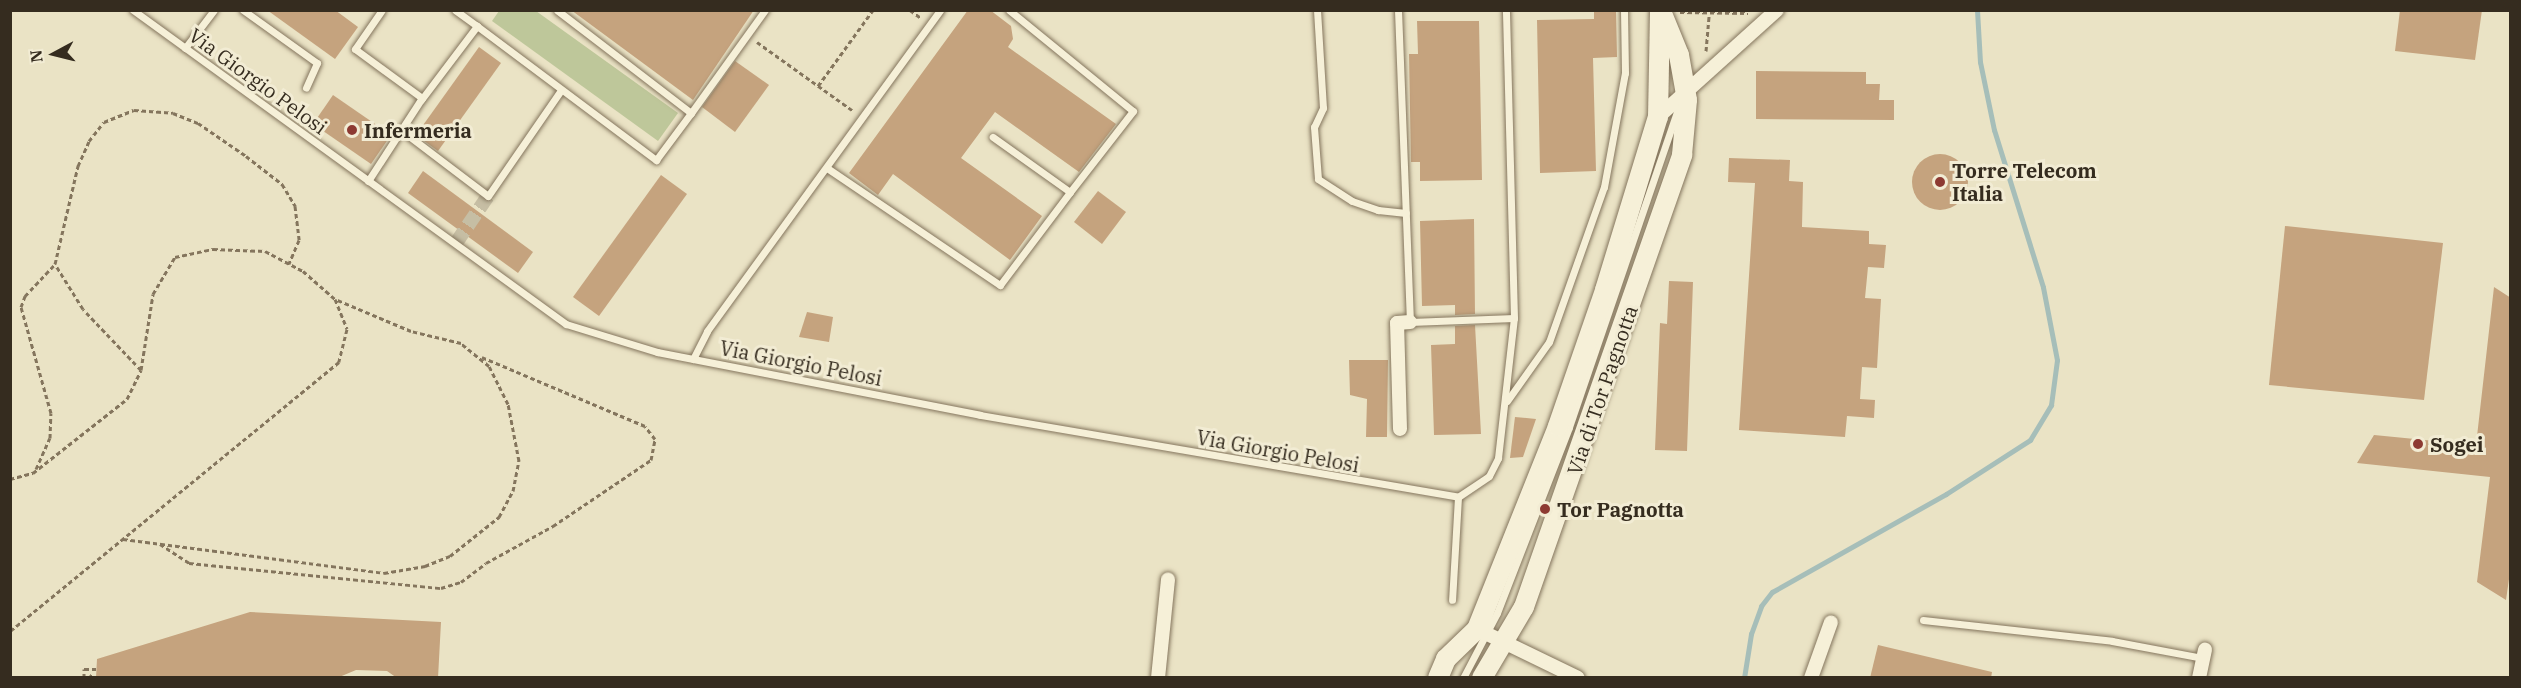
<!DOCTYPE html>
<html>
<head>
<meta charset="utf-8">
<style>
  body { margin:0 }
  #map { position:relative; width:2521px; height:688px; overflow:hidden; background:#eae3c5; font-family:"IBM Plex Serif",serif }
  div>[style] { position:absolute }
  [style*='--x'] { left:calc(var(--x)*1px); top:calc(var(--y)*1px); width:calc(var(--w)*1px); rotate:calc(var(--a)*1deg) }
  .green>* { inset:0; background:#bec79a }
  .stream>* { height:5px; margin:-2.5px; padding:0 2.5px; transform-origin:2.5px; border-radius:2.5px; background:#a6beb9 }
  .building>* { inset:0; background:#c5a37e }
  .round { border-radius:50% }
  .street-tunnel>* { height:14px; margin-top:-7px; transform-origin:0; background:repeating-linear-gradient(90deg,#c6bea4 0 14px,transparent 0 21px) }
  .path>* { height:3px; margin-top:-1.5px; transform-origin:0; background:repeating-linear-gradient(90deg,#84755d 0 4.5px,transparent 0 7.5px) }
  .roads { filter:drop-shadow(0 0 2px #84755d) drop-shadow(0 0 2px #84755d) }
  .lane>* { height:7px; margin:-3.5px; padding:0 3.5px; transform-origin:3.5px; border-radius:3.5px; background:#f6f0d8 }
  .street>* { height:14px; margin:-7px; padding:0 7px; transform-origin:7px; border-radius:7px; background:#f6f0d8 }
  .secondary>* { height:20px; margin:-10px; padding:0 10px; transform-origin:10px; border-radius:10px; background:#f6f0d8 }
  .dots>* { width:16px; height:16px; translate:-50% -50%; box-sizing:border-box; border:3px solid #f2ecd4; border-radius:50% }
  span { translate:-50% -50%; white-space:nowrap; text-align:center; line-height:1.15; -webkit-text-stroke:6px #f2ecd4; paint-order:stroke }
  .street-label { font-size:20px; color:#352c1f }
  .poi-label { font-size:20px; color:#352c1f; font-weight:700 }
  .left { translate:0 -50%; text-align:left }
  .frame { position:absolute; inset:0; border:12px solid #352c1f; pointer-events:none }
  .north { position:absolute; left:24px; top:24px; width:60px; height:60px; -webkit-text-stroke:4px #f2ecd4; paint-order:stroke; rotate:263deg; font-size:16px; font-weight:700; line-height:24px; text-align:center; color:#352c1f }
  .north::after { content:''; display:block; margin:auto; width:21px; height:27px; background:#352c1f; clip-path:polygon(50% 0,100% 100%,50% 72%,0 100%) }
</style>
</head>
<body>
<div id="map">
  <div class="green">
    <i style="clip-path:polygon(499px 11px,536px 11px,678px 113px,658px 141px,492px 21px)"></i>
  </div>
  <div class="stream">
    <i style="--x:1744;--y:678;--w:45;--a:-81"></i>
    <i style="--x:1751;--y:634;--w:30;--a:-70"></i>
    <i style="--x:1761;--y:606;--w:18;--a:-52"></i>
    <i style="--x:1772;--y:592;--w:200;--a:-29.4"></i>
    <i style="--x:1946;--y:494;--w:100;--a:-32.7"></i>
    <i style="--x:2030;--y:440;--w:41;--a:-59"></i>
    <i style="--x:2051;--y:405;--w:45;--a:-82.4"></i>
    <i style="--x:2057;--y:360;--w:74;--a:-100.9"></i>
    <i style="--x:2043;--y:287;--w:164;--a:-107.3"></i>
    <i style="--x:1994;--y:130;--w:69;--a:-101.6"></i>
    <i style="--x:1980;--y:62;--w:52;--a:-93.3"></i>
  </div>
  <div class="building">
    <i style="clip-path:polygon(267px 10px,335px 10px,358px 27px,335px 59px)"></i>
    <i style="clip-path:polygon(571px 10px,754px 10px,693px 100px)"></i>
    <i style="clip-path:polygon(968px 10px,990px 10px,1011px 26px,1013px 39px,1008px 47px,1116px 124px,1079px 172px,995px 112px,961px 158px,1042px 216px,1010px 260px,893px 174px,878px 195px,849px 173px)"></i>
    <i style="clip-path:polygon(2400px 10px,2482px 10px,2475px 60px,2395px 51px)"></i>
    <i style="clip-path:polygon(1594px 11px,1616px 11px,1617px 57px,1593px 58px,1596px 171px,1540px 173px,1537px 20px,1594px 19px)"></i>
    <i style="clip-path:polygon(1417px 21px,1479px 21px,1482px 180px,1420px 181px,1420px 162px,1411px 162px,1409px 54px,1418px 54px)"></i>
    <i style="clip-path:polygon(479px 47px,501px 63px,438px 151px,416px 135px)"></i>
    <i style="clip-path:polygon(735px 61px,769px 85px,735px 132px,702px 107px)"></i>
    <i style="clip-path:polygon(1756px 71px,1866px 72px,1866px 84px,1880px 84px,1879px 100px,1894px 100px,1894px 120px,1756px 119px)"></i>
    <i style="clip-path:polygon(333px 95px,391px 135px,371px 164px,313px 124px)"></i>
    <i class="round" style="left:1912px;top:154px;width:56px;height:56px"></i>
    <i style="clip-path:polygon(1729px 158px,1790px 160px,1789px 181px,1803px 182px,1802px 227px,1869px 231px,1869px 244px,1886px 245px,1884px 268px,1868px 267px,1865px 298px,1881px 299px,1877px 368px,1862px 367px,1860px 399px,1875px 400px,1874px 418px,1847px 416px,1845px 437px,1739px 430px,1755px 183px,1728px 182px)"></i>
    <i style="clip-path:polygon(423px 171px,533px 252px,518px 273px,408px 193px)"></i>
    <i style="clip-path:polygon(661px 175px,687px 194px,599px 316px,573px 297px)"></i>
    <i style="clip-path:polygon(1098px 191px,1126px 212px,1102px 244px,1074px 222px)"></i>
    <i style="clip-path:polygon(1474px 219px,1475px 314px,1455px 315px,1455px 305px,1422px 306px,1420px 221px)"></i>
    <i style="clip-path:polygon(2285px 226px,2443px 243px,2424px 400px,2269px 385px)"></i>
    <i style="clip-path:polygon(1669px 281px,1693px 282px,1687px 451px,1655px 450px,1660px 323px,1667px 324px)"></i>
    <i style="clip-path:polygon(2494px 287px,2511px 298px,2511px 565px,2506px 600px,2477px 582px,2490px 477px,2357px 463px,2374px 435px,2476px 445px)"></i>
    <i style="clip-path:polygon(807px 312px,833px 317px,829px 342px,799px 337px)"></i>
    <i style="clip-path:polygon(1475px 325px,1481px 434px,1434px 435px,1431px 345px,1455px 344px,1455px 326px)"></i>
    <i style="clip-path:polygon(1349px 360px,1388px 360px,1387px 437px,1366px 437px,1367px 399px,1350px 395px)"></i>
    <i style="clip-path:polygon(1515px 417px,1536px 419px,1523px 457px,1510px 458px)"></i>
    <i style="clip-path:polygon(250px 612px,441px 622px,438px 678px,397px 678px,387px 671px,356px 670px,337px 678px,96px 678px,97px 659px)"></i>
    <i style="clip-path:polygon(1878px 645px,1992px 672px,1991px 678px,1870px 678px)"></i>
  </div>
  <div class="street-tunnel">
    <i style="--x:456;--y:243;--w:57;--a:-55.8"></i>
  </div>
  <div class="path">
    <i style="--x:910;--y:10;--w:14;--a:36"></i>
    <i style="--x:1680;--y:12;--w:68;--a:0.8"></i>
    <i style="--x:757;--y:42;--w:117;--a:35.6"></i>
    <i style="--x:1706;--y:51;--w:37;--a:-85"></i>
    <i style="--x:818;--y:86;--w:94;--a:-54.1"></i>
    <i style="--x:141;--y:370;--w:84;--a:-133.6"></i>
    <i style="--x:83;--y:309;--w:53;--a:-121.9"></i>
    <i style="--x:55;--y:264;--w:101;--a:-76.8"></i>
    <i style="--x:78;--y:166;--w:27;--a:-66"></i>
    <i style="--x:89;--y:141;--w:24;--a:-52"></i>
    <i style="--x:104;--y:122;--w:32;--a:-22"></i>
    <i style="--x:134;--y:110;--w:39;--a:4"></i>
    <i style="--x:173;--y:113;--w:27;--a:22"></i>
    <i style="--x:198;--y:123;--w:58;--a:34.5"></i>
    <i style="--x:246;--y:156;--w:46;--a:37.9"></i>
    <i style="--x:282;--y:184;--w:26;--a:59"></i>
    <i style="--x:295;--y:206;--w:34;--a:83"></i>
    <i style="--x:299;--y:240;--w:26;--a:113"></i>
    <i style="--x:36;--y:469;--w:34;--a:-66"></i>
    <i style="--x:50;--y:438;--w:25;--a:-88"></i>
    <i style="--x:51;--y:413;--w:110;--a:-105.8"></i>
    <i style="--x:21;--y:307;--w:12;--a:-70"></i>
    <i style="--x:25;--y:296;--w:44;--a:-46.8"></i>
    <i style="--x:10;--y:479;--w:24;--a:-15"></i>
    <i style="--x:33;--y:473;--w:120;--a:-38.2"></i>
    <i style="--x:127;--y:399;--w:32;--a:-64"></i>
    <i style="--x:141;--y:370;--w:77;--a:-81"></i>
    <i style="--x:153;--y:294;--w:43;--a:-59.3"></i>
    <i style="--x:175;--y:257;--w:39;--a:-12"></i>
    <i style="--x:213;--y:249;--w:52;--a:2.2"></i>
    <i style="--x:265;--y:251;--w:43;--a:27.8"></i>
    <i style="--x:303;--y:271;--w:43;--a:41.2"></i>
    <i style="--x:335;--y:299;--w:32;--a:68"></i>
    <i style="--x:347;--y:329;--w:34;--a:104"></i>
    <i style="--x:339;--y:362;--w:425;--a:140.7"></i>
    <i style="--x:123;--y:539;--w:263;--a:7.4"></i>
    <i style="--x:384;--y:573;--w:42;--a:-9.7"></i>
    <i style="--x:425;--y:566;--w:27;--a:-22"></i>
    <i style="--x:450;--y:556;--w:63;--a:-38.5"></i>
    <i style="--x:499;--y:517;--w:30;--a:-62"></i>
    <i style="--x:513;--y:491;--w:31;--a:-79"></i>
    <i style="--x:519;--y:461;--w:58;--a:-100.9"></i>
    <i style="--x:508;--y:404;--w:42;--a:-116.6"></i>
    <i style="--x:489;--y:366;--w:36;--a:-141"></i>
    <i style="--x:461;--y:343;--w:51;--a:-166.5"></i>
    <i style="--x:411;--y:331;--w:82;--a:-157.2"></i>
    <i style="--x:160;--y:544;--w:35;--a:33"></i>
    <i style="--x:189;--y:563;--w:253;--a:5.7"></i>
    <i style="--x:441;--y:588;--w:21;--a:-17"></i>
    <i style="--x:461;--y:582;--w:31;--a:-37"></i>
    <i style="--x:486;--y:563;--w:77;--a:-28.9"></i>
    <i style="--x:553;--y:526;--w:118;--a:-34"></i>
    <i style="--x:651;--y:460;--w:21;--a:-79"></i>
    <i style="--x:655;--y:439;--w:16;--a:-128"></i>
    <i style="--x:645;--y:426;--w:177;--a:-157.1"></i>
    <i style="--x:84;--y:678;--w:9;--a:-90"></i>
    <i style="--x:84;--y:669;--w:12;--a:0"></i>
    <i style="--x:89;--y:678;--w:6;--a:-51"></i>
  </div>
  <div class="roads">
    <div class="lane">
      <i style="--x:133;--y:10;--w:535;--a:35.95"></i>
      <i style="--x:566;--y:324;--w:95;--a:17.1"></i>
      <i style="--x:657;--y:352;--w:329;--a:11"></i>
      <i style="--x:980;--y:415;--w:485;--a:9.7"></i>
      <i style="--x:1458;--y:497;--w:103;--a:93.3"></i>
      <i style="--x:243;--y:10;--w:91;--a:35.6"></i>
      <i style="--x:317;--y:63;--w:27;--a:114"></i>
      <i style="--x:1009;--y:10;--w:160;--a:39.2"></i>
      <i style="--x:1133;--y:111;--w:103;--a:127.9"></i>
      <i style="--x:1317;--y:10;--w:98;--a:86.5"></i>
      <i style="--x:1323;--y:108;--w:21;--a:115"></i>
      <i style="--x:1314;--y:127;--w:52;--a:85.6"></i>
      <i style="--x:1318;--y:179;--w:40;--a:32.9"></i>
      <i style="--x:1352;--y:201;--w:28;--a:19"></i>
      <i style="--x:1378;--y:210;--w:28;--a:6"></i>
      <i style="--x:1398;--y:10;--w:312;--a:87.8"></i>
      <i style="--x:1410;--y:322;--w:104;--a:-2.2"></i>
      <i style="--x:477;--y:26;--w:224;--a:36.8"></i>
      <i style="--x:656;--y:160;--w:59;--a:-53.3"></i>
      <i style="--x:691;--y:113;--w:169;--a:-142.5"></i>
      <i style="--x:185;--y:48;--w:48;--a:-52.7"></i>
      <i style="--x:421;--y:100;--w:93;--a:-52.9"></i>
      <i style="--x:477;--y:26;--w:27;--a:-144"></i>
      <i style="--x:691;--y:113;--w:127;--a:-54.3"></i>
      <i style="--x:401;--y:130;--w:109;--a:37.2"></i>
      <i style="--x:488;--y:196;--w:129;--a:-55.4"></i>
      <i style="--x:827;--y:168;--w:209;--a:34.1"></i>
      <i style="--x:1000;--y:285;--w:116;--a:-53"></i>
      <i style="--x:1070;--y:192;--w:95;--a:-144.5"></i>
      <i style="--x:368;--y:181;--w:99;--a:-57"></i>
      <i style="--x:422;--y:98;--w:83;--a:-143.8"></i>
      <i style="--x:355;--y:49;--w:47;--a:-55.3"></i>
      <i style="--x:693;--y:359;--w:31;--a:-63"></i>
      <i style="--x:707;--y:331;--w:397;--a:-54"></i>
      <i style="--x:1507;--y:401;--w:72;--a:-54.6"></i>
      <i style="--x:1549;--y:342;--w:164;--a:-70.5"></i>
      <i style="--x:1604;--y:187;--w:116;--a:-79.6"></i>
      <i style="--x:1625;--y:73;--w:63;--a:-90.9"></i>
      <i style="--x:1458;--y:497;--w:37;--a:-34"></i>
      <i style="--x:1489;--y:476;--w:20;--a:-63"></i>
      <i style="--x:1498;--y:458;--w:141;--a:-83.5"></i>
      <i style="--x:1514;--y:318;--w:308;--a:-91.5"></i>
      <i style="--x:1923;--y:620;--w:190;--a:6.3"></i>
      <i style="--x:2112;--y:641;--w:93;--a:10.6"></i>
      <i style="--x:1463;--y:678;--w:73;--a:-62.4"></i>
      <i style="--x:1497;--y:613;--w:199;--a:-68.8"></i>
      <i style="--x:1569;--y:427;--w:342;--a:-71.1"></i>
    </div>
    <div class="street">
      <i style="--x:1658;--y:117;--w:160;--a:-42"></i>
      <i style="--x:1400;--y:429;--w:106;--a:-91.6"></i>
      <i style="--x:1397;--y:323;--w:13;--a:-4"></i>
      <i style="--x:1477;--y:629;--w:112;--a:25.9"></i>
      <i style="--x:1158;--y:678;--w:99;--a:-84.2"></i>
      <i style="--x:1811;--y:678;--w:59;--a:-70.3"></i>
      <i style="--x:2199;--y:678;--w:29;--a:-78"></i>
    </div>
    <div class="secondary">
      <i style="--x:1438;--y:678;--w:21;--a:-67"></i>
      <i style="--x:1446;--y:659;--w:43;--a:-44.1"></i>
      <i style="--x:1477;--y:629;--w:219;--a:-68.2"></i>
      <i style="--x:1558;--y:426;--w:144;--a:-70.9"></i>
      <i style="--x:1605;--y:290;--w:181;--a:-73"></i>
      <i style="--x:1658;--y:117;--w:107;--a:-88.9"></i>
      <i style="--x:1482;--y:678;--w:82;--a:-59.4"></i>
      <i style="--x:1524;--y:607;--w:479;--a:-70.7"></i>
      <i style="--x:1682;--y:155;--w:55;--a:-84.8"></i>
      <i style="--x:1687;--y:100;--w:46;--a:-100.1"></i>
      <i style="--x:1679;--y:55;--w:42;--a:-112.3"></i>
    </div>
  </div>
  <div class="dots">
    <i style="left:352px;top:130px;background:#8d3a32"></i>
    <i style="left:1940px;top:182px;background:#8d3a32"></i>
    <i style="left:2418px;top:444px;background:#8d3a32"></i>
    <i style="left:1545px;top:509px;background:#8d3a32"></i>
  </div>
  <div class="street-label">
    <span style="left:258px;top:81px;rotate:36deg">Via Giorgio Pelosi</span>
    <span style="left:801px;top:363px;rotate:11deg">Via Giorgio Pelosi</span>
    <span style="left:1602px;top:390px;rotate:-71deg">Via di Tor Pagnotta</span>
    <span style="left:1278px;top:451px;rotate:10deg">Via Giorgio Pelosi</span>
  </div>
  <div class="poi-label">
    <span class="left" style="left:364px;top:130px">Infermeria</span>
    <span class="left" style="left:1952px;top:182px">Torre Telecom<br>Italia</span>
    <span class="left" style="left:2430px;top:444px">Sogei</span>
    <span class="left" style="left:1557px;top:509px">Tor Pagnotta</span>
  </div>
  <div class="frame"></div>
  <div class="north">N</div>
</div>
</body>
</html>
